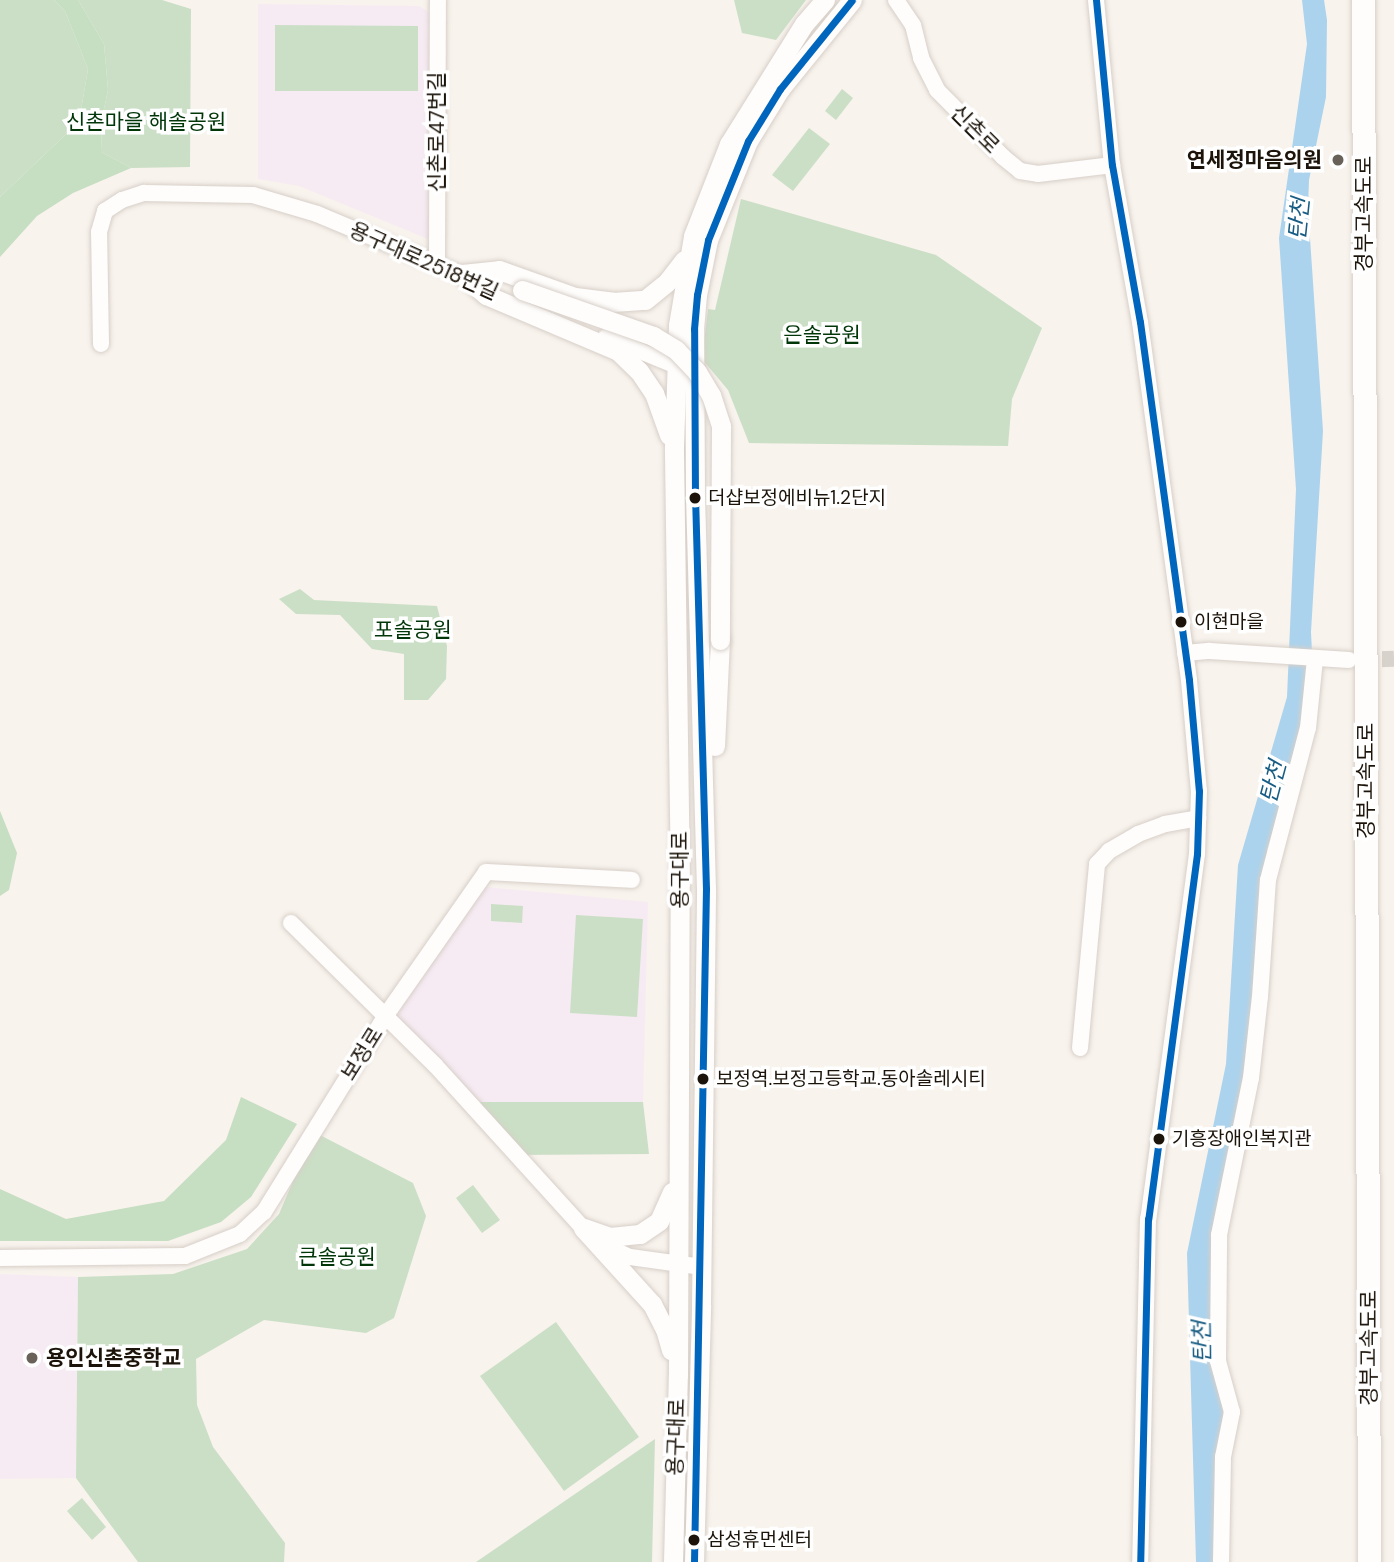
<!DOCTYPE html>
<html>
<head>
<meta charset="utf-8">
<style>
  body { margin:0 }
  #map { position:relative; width:1394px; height:1562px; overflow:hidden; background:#f8f3ed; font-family:"DM Sans","Noto Sans KR",sans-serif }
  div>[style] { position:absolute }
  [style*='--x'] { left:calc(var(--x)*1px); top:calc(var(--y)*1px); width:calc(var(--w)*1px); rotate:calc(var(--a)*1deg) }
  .education>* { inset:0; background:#f6ebf3 }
  .green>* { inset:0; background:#cbdfc6 }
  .forest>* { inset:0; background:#c6dec1 }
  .water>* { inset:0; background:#acd3ed }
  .minor-tunnel>* { height:16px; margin-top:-8px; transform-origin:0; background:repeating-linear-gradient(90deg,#d7d2cb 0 16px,transparent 0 24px) }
  .roads { filter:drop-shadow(0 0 2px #d7cfc8) drop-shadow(0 0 2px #d7cfc8) }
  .minor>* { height:16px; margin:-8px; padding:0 8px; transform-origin:8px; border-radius:8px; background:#fefdfc }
  .major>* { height:19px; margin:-9.5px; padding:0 9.5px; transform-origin:9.5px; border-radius:9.5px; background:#fefdfc }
  .highway>* { height:23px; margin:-11.5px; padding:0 11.5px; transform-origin:11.5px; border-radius:11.5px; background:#fefdfc }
  .bridges { filter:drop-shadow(0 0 2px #d7cfc8) drop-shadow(0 0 2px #d7cfc8) }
  .major-bridge>* { height:19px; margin:-9.5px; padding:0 9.5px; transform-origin:9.5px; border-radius:9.5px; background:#fefdfc }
  .bus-1>* { height:7px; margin:-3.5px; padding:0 3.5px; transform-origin:3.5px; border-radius:3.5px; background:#0065bd }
  .dots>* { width:19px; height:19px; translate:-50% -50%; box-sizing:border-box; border:4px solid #fff; border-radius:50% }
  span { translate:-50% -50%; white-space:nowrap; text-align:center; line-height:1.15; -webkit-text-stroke:7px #fff; paint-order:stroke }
  .bus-label { font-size:19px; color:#1c140a }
  .left { translate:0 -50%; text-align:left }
  .park-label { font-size:21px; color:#013609 }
  .street-label { font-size:21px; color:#1c140a }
  .poi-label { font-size:21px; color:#1c140a; font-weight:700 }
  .right { translate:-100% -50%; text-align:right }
  .water-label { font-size:23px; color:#195c83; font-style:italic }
</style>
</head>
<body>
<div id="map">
  <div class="education">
    <i style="clip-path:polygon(258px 4px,419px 6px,429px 12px,428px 239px,299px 186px,258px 179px)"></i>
    <i style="clip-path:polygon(476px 886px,648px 902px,643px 1102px,469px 1102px,386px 1015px)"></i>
    <i style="clip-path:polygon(0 1274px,78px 1277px,76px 1478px,0 1479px)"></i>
  </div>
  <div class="green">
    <i style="clip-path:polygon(0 0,54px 0,65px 11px,88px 69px,79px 122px,0 197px)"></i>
    <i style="clip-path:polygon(78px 0,162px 0,191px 9px,190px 167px,131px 168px,101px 152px,102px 118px,108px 90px,104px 44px)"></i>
    <i style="clip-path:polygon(734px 0,806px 0,776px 40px,742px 33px)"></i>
    <i style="clip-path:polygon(275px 25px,418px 26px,418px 91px,275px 91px)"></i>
    <i style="clip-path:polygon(842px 89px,853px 98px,836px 120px,825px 111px)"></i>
    <i style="clip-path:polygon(809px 128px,830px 144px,793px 191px,772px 175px)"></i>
    <i style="clip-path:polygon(741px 199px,936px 255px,1042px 328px,1012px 399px,1008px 446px,749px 443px,728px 390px,702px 359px,708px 309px,715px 310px)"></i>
    <i style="clip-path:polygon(300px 589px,314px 600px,437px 606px,447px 646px,446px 679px,428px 700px,404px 700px,404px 654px,372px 649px,340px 615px,296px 614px,279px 599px)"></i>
    <i style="clip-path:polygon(491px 904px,523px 906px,522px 923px,491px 921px)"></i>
    <i style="clip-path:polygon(576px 915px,643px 919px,637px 1017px,570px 1013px)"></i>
    <i style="clip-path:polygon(469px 1102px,643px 1102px,649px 1154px,517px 1155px)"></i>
    <i style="clip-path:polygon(314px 1132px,413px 1183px,426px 1216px,394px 1318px,366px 1333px,264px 1320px,196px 1359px,197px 1405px,213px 1447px,285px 1543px,284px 1562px,138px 1562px,76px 1478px,78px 1277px,173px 1274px,247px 1249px,279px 1214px)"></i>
    <i style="clip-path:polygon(473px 1185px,500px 1220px,482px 1233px,456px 1198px)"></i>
    <i style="clip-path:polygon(556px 1322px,639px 1437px,564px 1491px,480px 1376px)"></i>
    <i style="clip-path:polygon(655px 1439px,652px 1562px,476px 1562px)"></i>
    <i style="clip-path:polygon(82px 1498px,106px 1527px,92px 1540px,67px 1511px)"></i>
  </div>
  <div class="forest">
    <i style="clip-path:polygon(54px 0,78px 0,104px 44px,108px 90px,102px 118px,101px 152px,131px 168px,73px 193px,37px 216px,0 257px,0 197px,79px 122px,88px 69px,65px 11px)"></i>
    <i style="clip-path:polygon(0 811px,17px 853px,9px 890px,0 896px)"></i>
    <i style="clip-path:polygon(241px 1097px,297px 1124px,251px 1197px,221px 1222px,168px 1241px,0 1241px,0 1189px,66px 1219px,164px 1201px,226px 1140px)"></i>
  </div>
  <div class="water">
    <i style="clip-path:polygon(1302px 0,1324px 0,1327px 20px,1326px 97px,1309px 180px,1308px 208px,1323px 431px,1311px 632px,1314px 693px,1267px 850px,1260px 1011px,1215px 1289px,1223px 1396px,1224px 1562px,1196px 1562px,1187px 1253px,1226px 1064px,1238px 865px,1287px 697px,1296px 489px,1279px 238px,1307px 44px)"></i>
  </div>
  <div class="minor-tunnel">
    <i style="--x:1358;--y:660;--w:36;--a:-2"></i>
  </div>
  <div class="roads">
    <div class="minor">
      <i style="--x:896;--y:0;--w:30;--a:56"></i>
      <i style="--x:913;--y:25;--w:34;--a:76"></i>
      <i style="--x:921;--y:58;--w:36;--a:63"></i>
      <i style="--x:937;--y:90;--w:94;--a:45.4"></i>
      <i style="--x:1003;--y:157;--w:22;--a:39"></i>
      <i style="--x:1020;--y:171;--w:18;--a:9"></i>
      <i style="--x:1038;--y:174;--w:75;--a:-6.9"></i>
      <i style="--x:1096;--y:0;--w:166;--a:84.5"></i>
      <i style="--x:1112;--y:165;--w:159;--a:79.9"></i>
      <i style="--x:1140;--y:322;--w:361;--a:82.2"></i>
      <i style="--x:1189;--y:680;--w:111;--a:84.9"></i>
      <i style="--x:1199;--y:791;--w:63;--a:91.8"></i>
      <i style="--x:1197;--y:854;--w:368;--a:97.6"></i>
      <i style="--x:1148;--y:1219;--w:343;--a:91.3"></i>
      <i style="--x:437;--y:264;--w:264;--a:-89.8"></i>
      <i style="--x:606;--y:337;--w:87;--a:22.4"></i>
      <i style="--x:101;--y:344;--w:112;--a:-91"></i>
      <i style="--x:99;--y:232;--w:22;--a:-74"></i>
      <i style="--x:105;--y:211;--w:20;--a:-33"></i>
      <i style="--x:122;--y:200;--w:23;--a:-18"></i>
      <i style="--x:144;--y:193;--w:109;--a:1.1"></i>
      <i style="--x:253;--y:195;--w:67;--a:16.5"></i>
      <i style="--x:317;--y:214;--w:166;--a:22.7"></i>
      <i style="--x:1185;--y:653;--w:25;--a:-5"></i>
      <i style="--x:1210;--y:651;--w:139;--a:3.7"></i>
      <i style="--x:291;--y:923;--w:202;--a:44.6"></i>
      <i style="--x:435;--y:1065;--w:220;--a:47.8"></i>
      <i style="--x:583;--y:1228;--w:29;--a:38"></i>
      <i style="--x:606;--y:1246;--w:26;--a:25"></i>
      <i style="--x:630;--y:1257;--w:73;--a:7.9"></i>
      <i style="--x:1080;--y:1048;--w:185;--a:-84.7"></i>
      <i style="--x:1097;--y:864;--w:18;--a:-47"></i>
      <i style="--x:1109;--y:851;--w:34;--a:-30"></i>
      <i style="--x:1138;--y:834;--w:29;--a:-20"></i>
      <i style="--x:1165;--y:824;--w:34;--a:-10"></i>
      <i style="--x:0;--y:1258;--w:185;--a:-0.6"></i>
      <i style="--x:185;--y:1256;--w:59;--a:-21.8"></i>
      <i style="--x:240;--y:1234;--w:33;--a:-43"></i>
      <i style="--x:264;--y:1212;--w:232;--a:-58.2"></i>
      <i style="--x:386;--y:1015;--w:174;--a:-55"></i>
      <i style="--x:486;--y:872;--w:146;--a:3.1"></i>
      <i style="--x:1221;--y:1562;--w:105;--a:-88.9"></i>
      <i style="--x:1223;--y:1457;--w:46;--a:-78.7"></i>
      <i style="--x:1232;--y:1412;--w:53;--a:-105.4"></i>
      <i style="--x:1218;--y:1361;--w:126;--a:-89.5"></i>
      <i style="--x:1219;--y:1235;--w:160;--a:-78.5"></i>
      <i style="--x:1251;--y:1078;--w:81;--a:-83.7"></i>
      <i style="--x:1260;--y:997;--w:117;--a:-86.1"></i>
      <i style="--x:1268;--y:880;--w:157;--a:-75.3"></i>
      <i style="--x:1308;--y:728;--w:69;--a:-84.2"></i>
    </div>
    <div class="major">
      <i style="--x:462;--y:274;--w:32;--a:41"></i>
      <i style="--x:486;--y:295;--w:143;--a:23"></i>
      <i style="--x:618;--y:351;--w:29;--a:44"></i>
      <i style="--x:639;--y:371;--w:27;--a:56"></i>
      <i style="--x:654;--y:393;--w:45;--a:70.3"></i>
      <i style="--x:462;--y:274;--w:37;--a:-6"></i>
      <i style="--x:499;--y:270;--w:81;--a:19.6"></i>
      <i style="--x:575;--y:297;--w:38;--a:7"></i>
      <i style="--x:613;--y:302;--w:32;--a:-4"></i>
      <i style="--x:645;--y:300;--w:28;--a:-39"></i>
      <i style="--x:667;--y:282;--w:28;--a:-52"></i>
      <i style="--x:715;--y:746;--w:106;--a:-87.3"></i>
      <i style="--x:583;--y:1228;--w:103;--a:47.8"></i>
      <i style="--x:652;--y:1304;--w:28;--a:63"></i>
      <i style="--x:665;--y:1329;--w:22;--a:74"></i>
      <i style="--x:584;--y:1228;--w:28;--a:19"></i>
      <i style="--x:610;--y:1237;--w:30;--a:-6"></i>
      <i style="--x:640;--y:1234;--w:23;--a:-34"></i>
      <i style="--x:659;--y:1221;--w:32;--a:-66"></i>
      <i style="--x:673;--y:1562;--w:187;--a:-88.5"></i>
      <i style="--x:678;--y:1375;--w:492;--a:-89.8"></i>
      <i style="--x:680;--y:883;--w:436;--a:-90.8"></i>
      <i style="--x:674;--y:447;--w:122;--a:-88.1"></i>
      <i style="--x:678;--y:325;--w:90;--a:-80.4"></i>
      <i style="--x:693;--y:236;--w:99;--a:-68.6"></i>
      <i style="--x:729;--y:144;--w:142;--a:-58"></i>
      <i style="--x:804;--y:24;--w:32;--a:-49"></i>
      <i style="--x:694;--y:1562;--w:257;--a:-88.4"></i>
      <i style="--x:701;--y:1305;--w:416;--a:-89.3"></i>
      <i style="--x:706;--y:889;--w:393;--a:-91.6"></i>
      <i style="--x:695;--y:496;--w:167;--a:-90.3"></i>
      <i style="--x:694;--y:329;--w:34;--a:-85"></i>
      <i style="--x:697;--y:295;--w:56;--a:-78.7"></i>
      <i style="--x:708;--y:240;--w:107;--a:-68"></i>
      <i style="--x:748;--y:141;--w:61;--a:-58.4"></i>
      <i style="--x:780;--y:89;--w:114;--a:-51"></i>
    </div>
    <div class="highway">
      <i style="--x:1363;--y:0;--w:1562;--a:89.78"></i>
    </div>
  </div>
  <div class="bridges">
    <div class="major-bridge">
      <i style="--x:522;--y:290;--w:139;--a:19.3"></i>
      <i style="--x:653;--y:336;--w:27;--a:31"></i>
      <i style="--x:676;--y:350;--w:30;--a:46"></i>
      <i style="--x:697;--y:372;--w:27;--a:59"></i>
      <i style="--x:711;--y:395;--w:33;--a:72"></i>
      <i style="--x:721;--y:426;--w:214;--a:90.3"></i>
    </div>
  </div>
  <div class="bus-1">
    <i style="--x:1096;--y:0;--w:166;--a:84.5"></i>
    <i style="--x:1112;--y:165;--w:159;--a:79.9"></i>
    <i style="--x:1140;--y:322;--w:361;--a:82.2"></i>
    <i style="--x:1189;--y:680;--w:111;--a:84.9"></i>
    <i style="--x:1199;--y:791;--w:63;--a:91.8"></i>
    <i style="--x:1197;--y:854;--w:368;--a:97.6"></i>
    <i style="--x:1148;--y:1219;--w:343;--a:91.3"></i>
    <i style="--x:694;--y:1562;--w:673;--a:-88.98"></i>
    <i style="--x:706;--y:889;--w:393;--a:-91.6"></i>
    <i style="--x:695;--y:496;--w:167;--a:-90.3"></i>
    <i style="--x:694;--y:329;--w:34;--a:-85"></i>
    <i style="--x:697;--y:295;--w:56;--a:-78.7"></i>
    <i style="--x:708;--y:240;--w:107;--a:-68"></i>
    <i style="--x:748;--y:141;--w:61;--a:-58.4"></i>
    <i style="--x:780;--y:89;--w:114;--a:-51"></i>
  </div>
  <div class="dots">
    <i style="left:1338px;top:160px;background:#696259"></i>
    <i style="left:695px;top:498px;background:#1c140a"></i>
    <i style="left:1181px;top:622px;background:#1c140a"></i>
    <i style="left:703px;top:1079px;background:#1c140a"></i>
    <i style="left:1159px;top:1139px;background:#1c140a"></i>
    <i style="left:32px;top:1358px;background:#696259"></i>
    <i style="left:694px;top:1540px;background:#1c140a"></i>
  </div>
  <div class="bus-label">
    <span class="left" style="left:708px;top:498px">더샵보정에비뉴1.2단지</span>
    <span class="left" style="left:1194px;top:622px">이현마을</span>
    <span class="left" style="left:716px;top:1079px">보정역.보정고등학교.동아솔레시티</span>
    <span class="left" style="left:1172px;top:1139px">기흥장애인복지관</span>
    <span class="left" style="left:707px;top:1540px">삼성휴먼센터</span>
  </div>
  <div class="park-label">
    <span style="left:146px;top:122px">신촌마을 해솔공원</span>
    <span style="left:822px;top:335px">은솔공원</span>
    <span style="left:413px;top:630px">포솔공원</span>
    <span style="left:337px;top:1257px">큰솔공원</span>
  </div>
  <div class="street-label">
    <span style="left:975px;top:129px;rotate:45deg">신촌로</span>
    <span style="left:437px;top:132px;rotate:-90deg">신촌로47번길</span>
    <span style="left:1364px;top:214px;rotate:-90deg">경부고속도로</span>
    <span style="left:424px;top:261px;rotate:24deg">용구대로2518번길</span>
    <span style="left:1366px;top:781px;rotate:-90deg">경부고속도로</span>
    <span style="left:680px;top:870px;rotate:-90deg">용구대로</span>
    <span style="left:362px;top:1054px;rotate:-58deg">보정로</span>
    <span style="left:1369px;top:1348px;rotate:-90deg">경부고속도로</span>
    <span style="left:676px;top:1437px;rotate:-88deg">용구대로</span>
  </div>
  <div class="poi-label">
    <span class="right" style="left:1322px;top:160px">연세정마음의원</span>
    <span class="left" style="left:46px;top:1358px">용인신촌중학교</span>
  </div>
  <div class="water-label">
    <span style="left:1299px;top:219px;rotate:-84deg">탄천</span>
    <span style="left:1273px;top:782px;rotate:-75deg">탄천</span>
    <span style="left:1202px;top:1342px;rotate:-91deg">탄천</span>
  </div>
</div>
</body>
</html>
